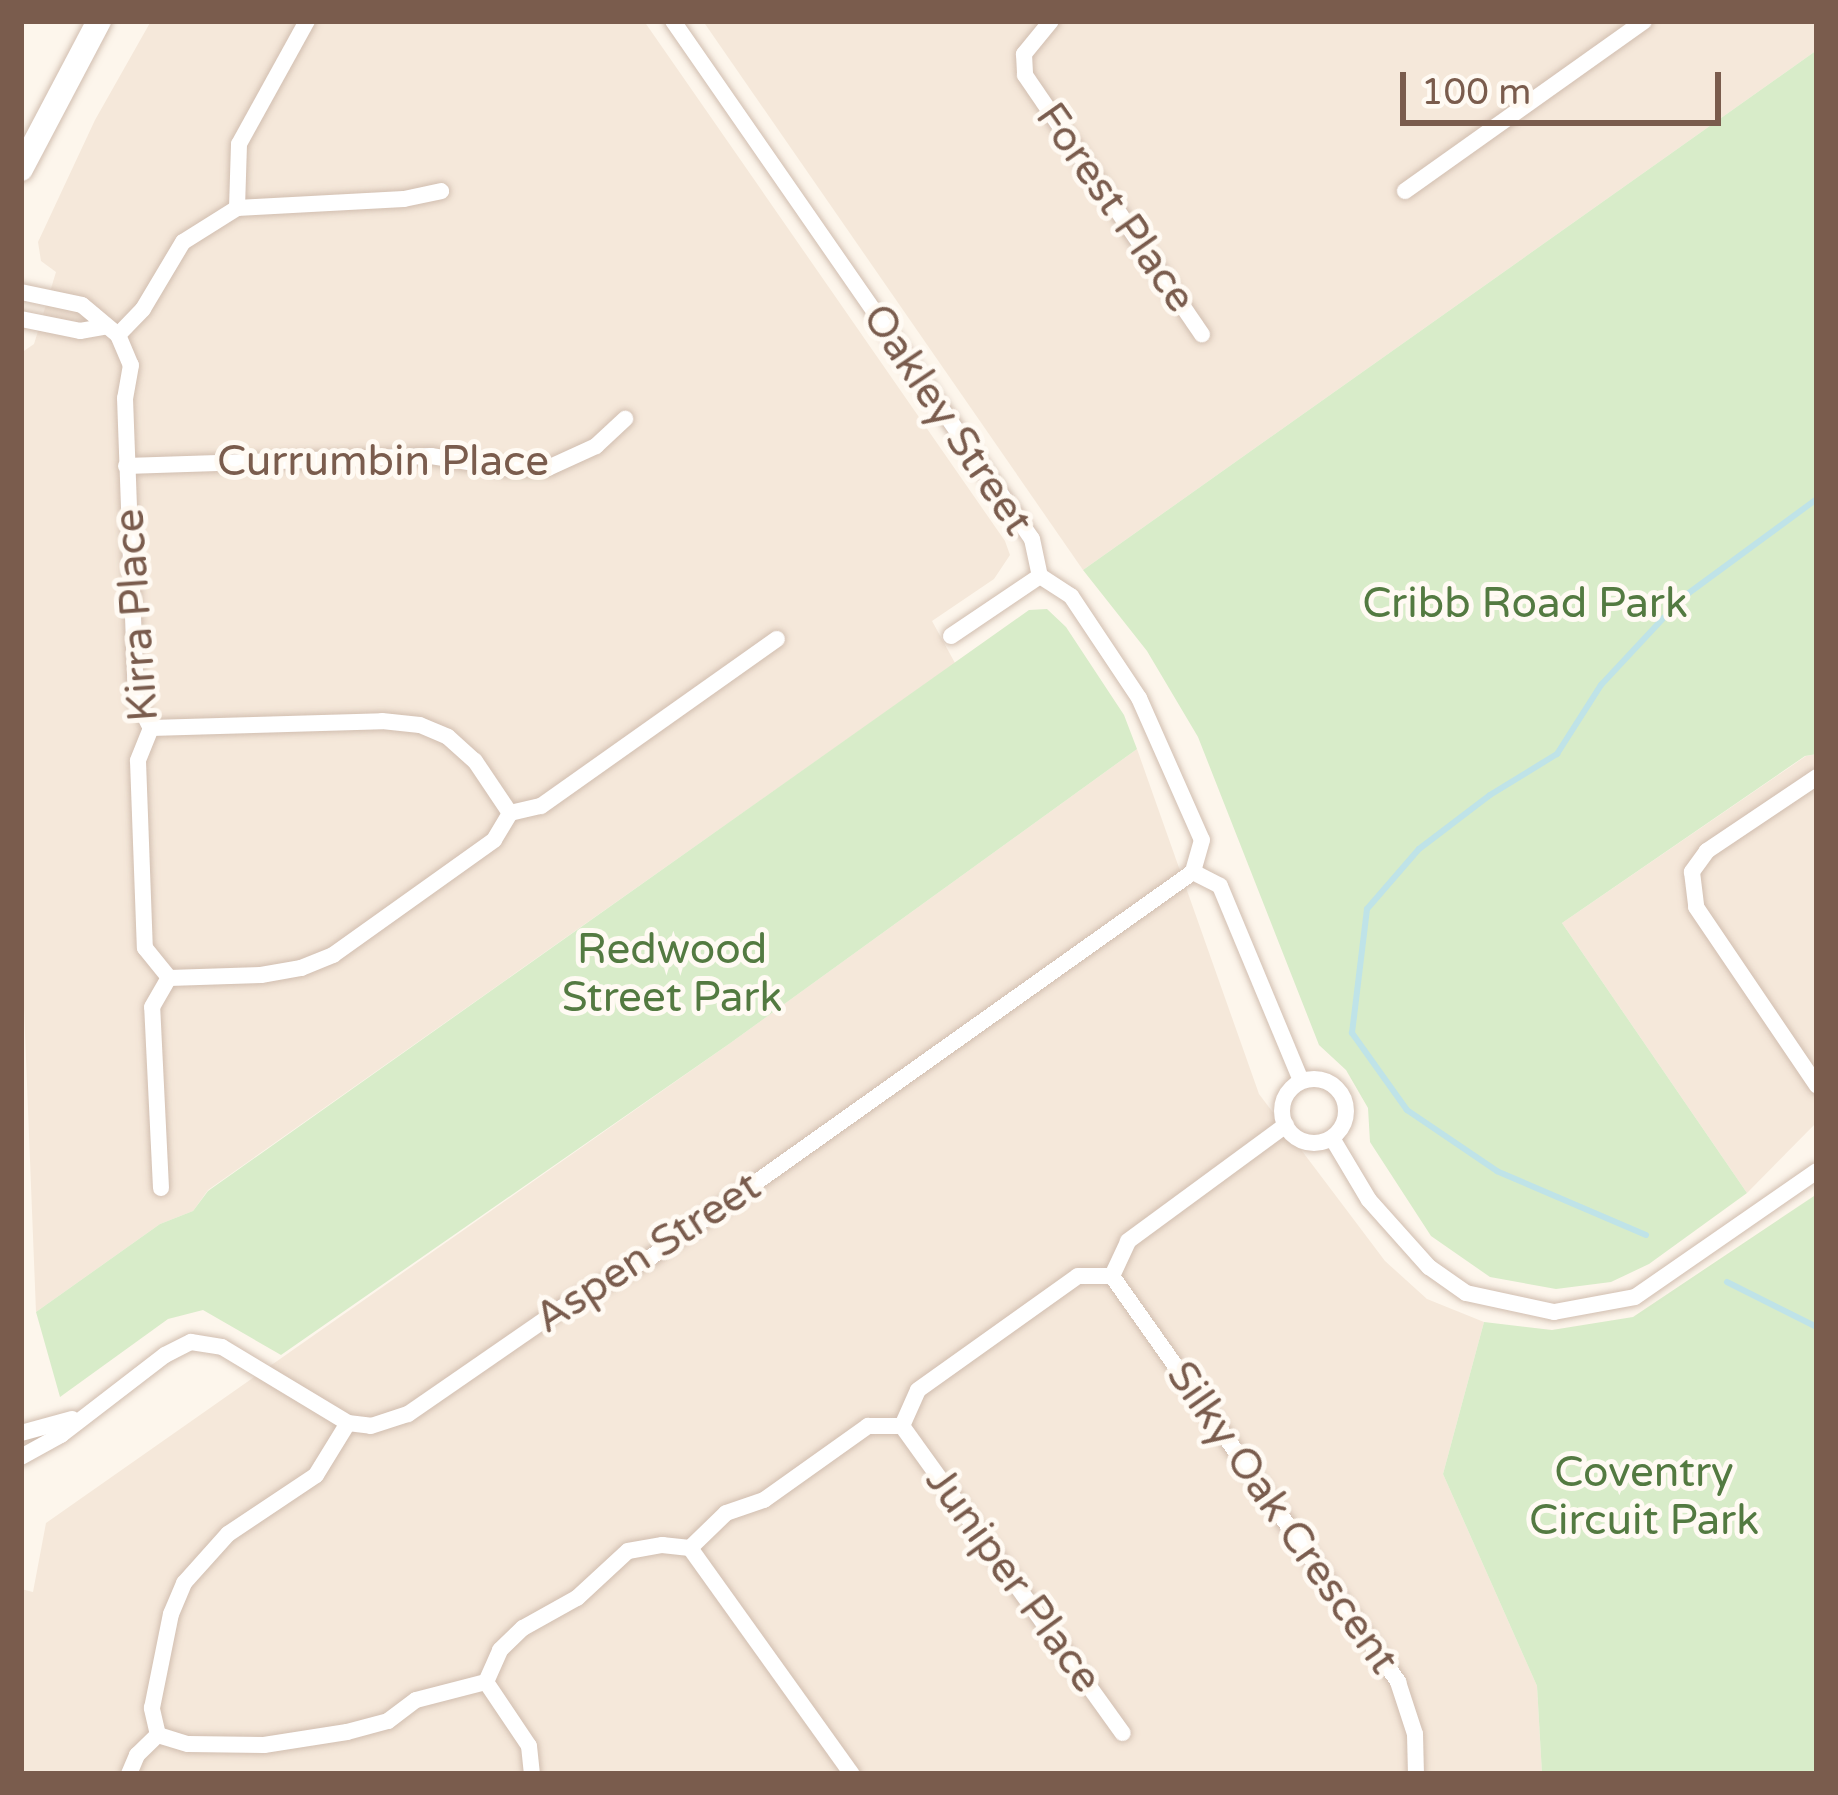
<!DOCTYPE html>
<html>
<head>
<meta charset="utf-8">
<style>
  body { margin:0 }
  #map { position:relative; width:1838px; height:1795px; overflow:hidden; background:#fdf6ec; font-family:"Varela Round",sans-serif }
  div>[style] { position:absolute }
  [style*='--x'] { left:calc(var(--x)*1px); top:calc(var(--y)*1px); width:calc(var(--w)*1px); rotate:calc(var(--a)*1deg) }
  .residential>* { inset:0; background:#f5e8da }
  .green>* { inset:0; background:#d8ecc9 }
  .stream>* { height:6px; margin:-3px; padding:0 3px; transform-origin:3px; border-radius:3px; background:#bfe3e8 }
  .roads { filter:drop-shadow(0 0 3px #d1beb0) drop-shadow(0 0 3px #d1beb0) }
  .street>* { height:16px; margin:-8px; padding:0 8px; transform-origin:8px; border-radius:8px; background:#fff }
  .street>.ring { margin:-8px; padding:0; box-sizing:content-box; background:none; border:16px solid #fff; border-radius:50% }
  .secondary>* { height:24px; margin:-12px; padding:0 12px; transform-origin:12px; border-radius:12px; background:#fff }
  span { translate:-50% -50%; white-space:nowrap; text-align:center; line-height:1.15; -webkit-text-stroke:10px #fffaf3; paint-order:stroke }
  .street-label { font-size:42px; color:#7a5c4d }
  .park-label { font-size:42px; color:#537a41 }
  .frame { position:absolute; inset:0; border:24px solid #7a5c4d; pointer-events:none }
  .scale { position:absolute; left:1400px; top:72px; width:321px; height:54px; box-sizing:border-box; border:6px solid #7a5c4d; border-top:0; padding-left:15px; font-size:36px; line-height:42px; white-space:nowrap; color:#7a5c4d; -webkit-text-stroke:9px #fffaf3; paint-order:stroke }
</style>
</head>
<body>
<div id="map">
  <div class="residential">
    <i style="clip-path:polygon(151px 21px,644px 21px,1005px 541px,1010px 555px,994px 579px,932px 621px,955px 663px,208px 1190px,193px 1211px,160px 1224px,36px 1312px,21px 932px,21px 353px,34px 344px,56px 272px,41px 261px,38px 242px,95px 120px)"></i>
    <i style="clip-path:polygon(703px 21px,1817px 21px,1817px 50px,1083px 570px)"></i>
    <i style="clip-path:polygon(1137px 749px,1259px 1094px,1385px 1261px,1427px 1299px,1484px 1322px,1443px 1474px,1537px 1686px,1542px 1774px,21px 1774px,21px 1589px,33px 1592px,46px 1523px,729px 1044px)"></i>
    <i style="clip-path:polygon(1817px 754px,1817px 1122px,1747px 1193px,1562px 923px,1806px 756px)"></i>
  </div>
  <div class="green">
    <i style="clip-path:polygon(1817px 50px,1817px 754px,1805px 756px,1562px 923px,1747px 1193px,1649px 1264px,1611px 1282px,1556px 1289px,1490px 1277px,1431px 1236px,1370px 1142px,1368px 1108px,1346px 1070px,1319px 1045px,1198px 737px,1147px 651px,1083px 570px)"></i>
    <i style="clip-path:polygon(1047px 609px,1066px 627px,1124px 715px,1137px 749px,729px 1044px,281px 1355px,203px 1310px,168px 1319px,60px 1397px,36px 1312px,160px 1224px,193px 1211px,208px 1191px,1029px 610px)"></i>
    <i style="clip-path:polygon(1817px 1194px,1817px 1774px,1542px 1774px,1537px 1686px,1443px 1474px,1484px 1322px,1552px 1330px,1633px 1317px)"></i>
  </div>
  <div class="stream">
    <i style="--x:1646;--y:1235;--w:162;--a:-156.8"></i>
    <i style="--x:1497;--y:1171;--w:109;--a:-145.9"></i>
    <i style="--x:1407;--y:1110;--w:95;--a:-125.5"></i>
    <i style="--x:1352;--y:1033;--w:125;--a:-83.1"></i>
    <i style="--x:1367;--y:909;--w:79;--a:-49.1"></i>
    <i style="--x:1419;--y:849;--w:89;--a:-37.3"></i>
    <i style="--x:1490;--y:795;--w:79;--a:-31.5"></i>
    <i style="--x:1557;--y:754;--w:82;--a:-57.5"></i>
    <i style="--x:1601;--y:685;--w:119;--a:-47"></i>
    <i style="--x:1682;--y:598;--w:167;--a:-36.3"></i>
    <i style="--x:1727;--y:1282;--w:101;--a:26.6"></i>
  </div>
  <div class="roads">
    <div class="street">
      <i style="--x:673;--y:21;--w:630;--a:55.28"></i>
      <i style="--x:1032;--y:539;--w:38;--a:78"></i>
      <i style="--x:1040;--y:576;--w:37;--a:33"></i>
      <i style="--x:1071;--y:596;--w:123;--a:56.3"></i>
      <i style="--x:1139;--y:698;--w:155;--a:66.1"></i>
      <i style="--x:1202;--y:840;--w:33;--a:106"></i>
      <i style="--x:1193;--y:872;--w:30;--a:27"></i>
      <i style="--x:1220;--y:886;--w:211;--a:67.4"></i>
      <i style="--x:1051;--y:21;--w:43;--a:129.3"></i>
      <i style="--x:1024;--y:54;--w:21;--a:87"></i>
      <i style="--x:1025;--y:75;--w:314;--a:55.7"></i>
      <i style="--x:1405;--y:191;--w:293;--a:-35.4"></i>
      <i style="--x:237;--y:208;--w:64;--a:-88.2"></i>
      <i style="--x:239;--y:144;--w:141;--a:-61.1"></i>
      <i style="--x:21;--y:292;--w:62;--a:12"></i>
      <i style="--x:82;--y:305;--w:47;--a:39.8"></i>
      <i style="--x:118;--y:335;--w:33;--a:67"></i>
      <i style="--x:131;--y:365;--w:34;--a:100"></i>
      <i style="--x:125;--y:398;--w:301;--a:87.9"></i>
      <i style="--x:136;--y:699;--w:33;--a:63"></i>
      <i style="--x:151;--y:728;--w:35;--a:112"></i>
      <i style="--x:138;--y:761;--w:187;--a:87.9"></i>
      <i style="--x:145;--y:948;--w:38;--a:51"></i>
      <i style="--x:169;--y:978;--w:92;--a:-1.9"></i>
      <i style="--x:261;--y:975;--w:41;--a:-9.9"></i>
      <i style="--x:301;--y:968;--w:35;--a:-22"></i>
      <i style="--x:333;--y:955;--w:198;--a:-35.5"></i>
      <i style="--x:494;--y:840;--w:31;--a:-59"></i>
      <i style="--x:510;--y:813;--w:32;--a:-13"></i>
      <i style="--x:541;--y:806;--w:289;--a:-35.3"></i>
      <i style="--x:21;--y:319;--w:60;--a:11.5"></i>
      <i style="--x:80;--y:331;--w:27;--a:-10"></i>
      <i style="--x:118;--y:335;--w:36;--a:-46"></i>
      <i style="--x:143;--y:309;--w:78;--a:-59.2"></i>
      <i style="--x:183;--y:242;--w:64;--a:-32.2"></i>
      <i style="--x:237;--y:208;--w:167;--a:-3.1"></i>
      <i style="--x:404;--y:199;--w:38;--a:-12"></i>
      <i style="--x:126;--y:466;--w:305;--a:-1.9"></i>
      <i style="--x:431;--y:456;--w:76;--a:9.1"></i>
      <i style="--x:506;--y:468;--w:42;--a:0"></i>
      <i style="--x:548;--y:468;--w:53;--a:-24.6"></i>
      <i style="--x:596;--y:446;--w:40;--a:-43"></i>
      <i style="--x:951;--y:636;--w:107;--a:-34"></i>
      <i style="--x:151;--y:728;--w:231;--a:-1.7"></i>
      <i style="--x:382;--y:721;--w:38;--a:6"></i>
      <i style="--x:420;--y:725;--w:30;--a:23"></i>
      <i style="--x:448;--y:737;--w:36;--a:42"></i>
      <i style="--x:475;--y:761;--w:63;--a:56.1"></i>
      <i style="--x:1817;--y:777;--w:133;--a:146.1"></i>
      <i style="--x:1707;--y:851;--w:26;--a:126"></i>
      <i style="--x:1692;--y:872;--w:35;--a:83"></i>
      <i style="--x:1696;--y:907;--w:216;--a:55.9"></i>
      <i class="ring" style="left:1282px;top:1079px;width:48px;height:48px"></i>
      <i style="--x:1332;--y:1138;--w:72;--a:59.2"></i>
      <i style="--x:1369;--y:1200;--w:90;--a:48.2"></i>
      <i style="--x:1429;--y:1267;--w:45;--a:35.1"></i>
      <i style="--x:1466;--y:1293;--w:90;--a:12.2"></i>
      <i style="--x:1554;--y:1312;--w:82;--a:-10.5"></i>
      <i style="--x:1635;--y:1297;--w:221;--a:-34.7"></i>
      <i style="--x:161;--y:1188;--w:181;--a:-92.8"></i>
      <i style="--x:152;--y:1007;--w:34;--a:-60"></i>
      <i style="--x:1112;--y:1276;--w:497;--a:54.8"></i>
      <i style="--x:1398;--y:1682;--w:55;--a:71.9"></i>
      <i style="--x:1415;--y:1734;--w:40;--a:88.6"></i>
      <i style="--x:902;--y:1426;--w:378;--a:54.3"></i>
      <i style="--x:21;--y:1433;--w:53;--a:-15.4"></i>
      <i style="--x:21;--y:1457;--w:46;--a:-28.8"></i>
      <i style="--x:61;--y:1435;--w:131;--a:-37.6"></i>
      <i style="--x:165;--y:1355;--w:29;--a:-27"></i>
      <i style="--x:191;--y:1342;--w:31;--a:9"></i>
      <i style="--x:222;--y:1347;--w:147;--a:31.1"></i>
      <i style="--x:348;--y:1423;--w:23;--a:7"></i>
      <i style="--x:371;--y:1426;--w:39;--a:-18"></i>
      <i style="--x:408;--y:1414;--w:188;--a:-34.6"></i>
      <i style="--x:563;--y:1307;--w:101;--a:-29.6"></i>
      <i style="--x:651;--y:1257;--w:665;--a:-35.39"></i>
      <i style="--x:690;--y:1548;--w:278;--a:54.4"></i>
      <i style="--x:486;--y:1682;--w:77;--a:56.1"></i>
      <i style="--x:529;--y:1746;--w:28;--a:84"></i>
      <i style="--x:158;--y:1735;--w:31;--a:17"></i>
      <i style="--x:188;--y:1744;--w:76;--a:0.8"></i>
      <i style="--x:264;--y:1745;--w:84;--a:-8.9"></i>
      <i style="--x:347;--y:1732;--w:42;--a:-15"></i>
      <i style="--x:388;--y:1721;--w:35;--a:-37"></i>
      <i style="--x:416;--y:1700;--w:72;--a:-14.4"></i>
      <i style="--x:486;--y:1682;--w:35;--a:-66"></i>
      <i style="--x:500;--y:1650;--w:32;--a:-44"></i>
      <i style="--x:523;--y:1628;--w:62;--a:-29.1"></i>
      <i style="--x:577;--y:1598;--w:69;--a:-42.7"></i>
      <i style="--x:628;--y:1551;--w:35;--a:-10"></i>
      <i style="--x:662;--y:1545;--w:28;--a:6"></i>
      <i style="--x:690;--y:1548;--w:50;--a:-44.2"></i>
      <i style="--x:726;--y:1513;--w:40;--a:-18.9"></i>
      <i style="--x:764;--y:1500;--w:128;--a:-35.4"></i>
      <i style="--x:868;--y:1426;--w:34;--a:0"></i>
      <i style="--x:902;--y:1426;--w:39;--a:-66"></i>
      <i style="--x:918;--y:1390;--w:196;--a:-35.5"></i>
      <i style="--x:1078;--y:1276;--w:34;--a:0"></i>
      <i style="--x:1112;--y:1276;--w:38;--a:-65"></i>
      <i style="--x:1128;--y:1241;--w:196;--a:-36.3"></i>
      <i style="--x:129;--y:1774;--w:21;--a:-67"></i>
      <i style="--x:137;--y:1755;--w:29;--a:-44"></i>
      <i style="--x:158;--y:1735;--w:28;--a:-103"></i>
      <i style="--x:152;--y:1708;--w:96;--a:-78.6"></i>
      <i style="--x:171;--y:1614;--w:34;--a:-67"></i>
      <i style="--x:184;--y:1583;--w:66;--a:-48.1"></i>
      <i style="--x:228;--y:1534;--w:106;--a:-33.8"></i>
      <i style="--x:316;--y:1475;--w:61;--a:-58.4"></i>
    </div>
    <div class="secondary">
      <i style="--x:21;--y:169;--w:167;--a:-62.2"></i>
    </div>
  </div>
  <div class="street-label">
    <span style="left:1115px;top:208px;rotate:55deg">Forest Place</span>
    <span style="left:947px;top:420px;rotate:56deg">Oakley Street</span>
    <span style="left:383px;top:462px">Currumbin Place</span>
    <span style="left:137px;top:615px;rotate:-94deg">Kirra Place</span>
    <span style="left:648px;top:1253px;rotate:-33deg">Aspen Street</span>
    <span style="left:1282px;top:1518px;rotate:55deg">Silky Oak Crescent</span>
    <span style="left:1013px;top:1580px;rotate:54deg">Juniper Place</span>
  </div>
  <div class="park-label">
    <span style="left:1525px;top:604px">Cribb Road Park</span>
    <span style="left:672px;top:974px">Redwood<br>Street Park</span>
    <span style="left:1644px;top:1497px">Coventry<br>Circuit Park</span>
  </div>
  <div class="frame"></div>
  <div class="scale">100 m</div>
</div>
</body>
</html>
